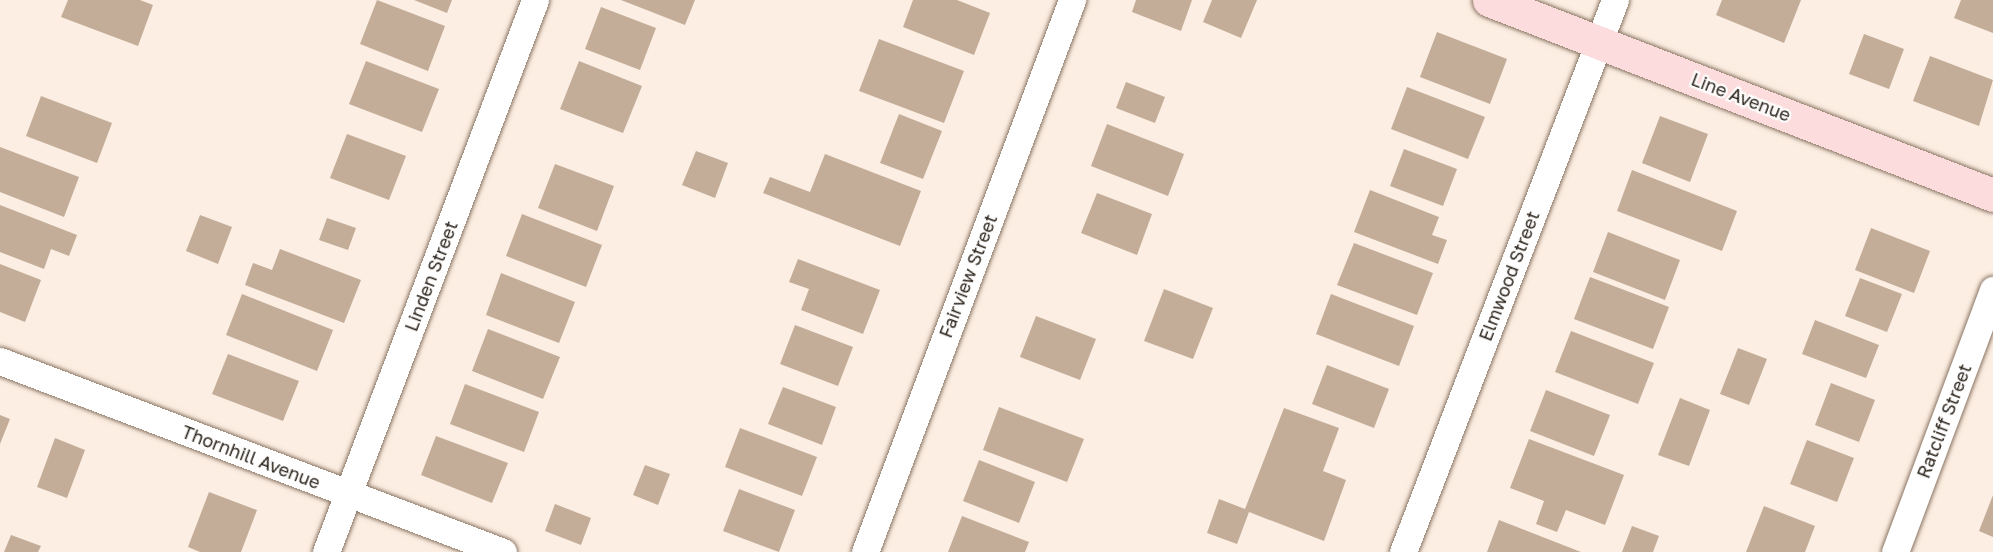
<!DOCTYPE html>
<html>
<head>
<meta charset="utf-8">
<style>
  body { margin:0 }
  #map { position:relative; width:1993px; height:552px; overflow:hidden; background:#fceee2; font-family:"Golos Text",sans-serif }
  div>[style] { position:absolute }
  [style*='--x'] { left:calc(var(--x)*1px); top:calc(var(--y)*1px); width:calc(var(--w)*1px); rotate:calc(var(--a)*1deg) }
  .building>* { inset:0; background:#c3ad99 }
  .roads { filter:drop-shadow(0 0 2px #897462) drop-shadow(0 0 2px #897462) }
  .minor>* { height:27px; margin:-13.5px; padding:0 13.5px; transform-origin:13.5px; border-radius:13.5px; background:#fff }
  .secondary>* { height:33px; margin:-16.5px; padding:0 16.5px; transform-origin:16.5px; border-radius:16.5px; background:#fcdcdc }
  span { translate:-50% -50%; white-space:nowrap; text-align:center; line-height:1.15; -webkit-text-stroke:4.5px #fefefe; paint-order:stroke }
  .street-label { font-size:18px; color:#2e261e }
</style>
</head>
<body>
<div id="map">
  <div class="building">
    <i style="clip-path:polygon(68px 0,140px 0,153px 5px,138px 46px,61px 17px)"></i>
    <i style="clip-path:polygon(377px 0,445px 26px,428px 71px,360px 44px)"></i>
    <i style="clip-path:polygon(414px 0,452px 0,447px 13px)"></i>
    <i style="clip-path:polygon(621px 0,695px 0,685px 25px)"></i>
    <i style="clip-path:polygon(913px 0,957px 0,990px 13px,974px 55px,903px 27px)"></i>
    <i style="clip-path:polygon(1136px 0,1192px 0,1181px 31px,1132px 12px)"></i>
    <i style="clip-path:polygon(1212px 0,1257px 0,1241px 38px,1203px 22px)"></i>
    <i style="clip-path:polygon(1722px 0,1801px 0,1784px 43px,1716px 15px)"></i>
    <i style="clip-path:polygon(1961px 0,1993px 0,1993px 33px,1954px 18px)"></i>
    <i style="clip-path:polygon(601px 7px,656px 28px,640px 70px,585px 49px)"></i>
    <i style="clip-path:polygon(1437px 32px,1507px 59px,1490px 104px,1420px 77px)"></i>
    <i style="clip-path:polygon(1864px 34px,1904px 49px,1889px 89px,1849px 74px)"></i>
    <i style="clip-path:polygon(879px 39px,964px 71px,944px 123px,859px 91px)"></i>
    <i style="clip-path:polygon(1930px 56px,1993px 80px,1979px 126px,1913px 101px)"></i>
    <i style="clip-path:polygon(366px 61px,439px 89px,422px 132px,349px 104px)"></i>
    <i style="clip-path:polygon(579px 61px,642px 86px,623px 133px,560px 109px)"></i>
    <i style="clip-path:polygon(1126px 82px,1165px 97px,1155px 123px,1116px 108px)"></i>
    <i style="clip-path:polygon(1407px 87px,1485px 117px,1468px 159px,1391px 129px)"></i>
    <i style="clip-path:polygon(41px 96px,112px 123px,97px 163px,26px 136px)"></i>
    <i style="clip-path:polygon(899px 114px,942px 131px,923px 179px,880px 163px)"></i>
    <i style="clip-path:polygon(1660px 116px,1708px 134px,1690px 182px,1642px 163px)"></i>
    <i style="clip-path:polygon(1107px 124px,1184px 154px,1168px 196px,1091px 166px)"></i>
    <i style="clip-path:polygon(347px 134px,406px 156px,389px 200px,330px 178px)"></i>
    <i style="clip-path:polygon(0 147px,79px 177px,64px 217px,0 192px)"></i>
    <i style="clip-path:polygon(1404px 149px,1457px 169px,1443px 206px,1390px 186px)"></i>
    <i style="clip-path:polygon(696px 151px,728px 163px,715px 198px,682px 185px)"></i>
    <i style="clip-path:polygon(825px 154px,921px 191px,900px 246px,763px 193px,770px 177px,810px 192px)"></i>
    <i style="clip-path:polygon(555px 164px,614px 186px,597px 231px,538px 208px)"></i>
    <i style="clip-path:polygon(1632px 170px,1737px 211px,1722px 251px,1617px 211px)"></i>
    <i style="clip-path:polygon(1370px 190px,1439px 217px,1432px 235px,1447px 240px,1438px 264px,1354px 232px)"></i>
    <i style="clip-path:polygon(1097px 193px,1152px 214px,1137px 255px,1081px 233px)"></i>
    <i style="clip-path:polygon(0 205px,77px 235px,69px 256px,51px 249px,44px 269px,0 252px)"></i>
    <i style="clip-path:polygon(522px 214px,602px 245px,586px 287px,506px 256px)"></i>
    <i style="clip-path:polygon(200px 215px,232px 227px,218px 264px,186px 251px)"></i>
    <i style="clip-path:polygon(327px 218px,356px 228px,348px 250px,319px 240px)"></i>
    <i style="clip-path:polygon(1871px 228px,1930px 251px,1914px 293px,1855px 270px)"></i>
    <i style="clip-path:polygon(1608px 232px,1680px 260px,1665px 300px,1593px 272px)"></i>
    <i style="clip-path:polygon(1354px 243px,1433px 273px,1417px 315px,1337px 285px)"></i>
    <i style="clip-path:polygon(280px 249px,361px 280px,344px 323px,245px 285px,253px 263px,272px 270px)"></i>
    <i style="clip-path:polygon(798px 259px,880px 290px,863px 334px,801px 310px,809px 289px,789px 282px)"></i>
    <i style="clip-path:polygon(0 264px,41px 280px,25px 322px,0 312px)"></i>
    <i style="clip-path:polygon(501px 273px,575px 302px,559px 343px,486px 315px)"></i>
    <i style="clip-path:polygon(1590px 277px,1669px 307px,1653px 349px,1574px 319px)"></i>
    <i style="clip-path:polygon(1860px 278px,1902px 294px,1887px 332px,1845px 316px)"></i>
    <i style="clip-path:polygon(1164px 289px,1213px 308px,1193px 359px,1144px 341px)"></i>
    <i style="clip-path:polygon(242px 294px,333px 330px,317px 371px,226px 335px)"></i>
    <i style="clip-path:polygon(1331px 294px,1414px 326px,1399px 366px,1316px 334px)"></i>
    <i style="clip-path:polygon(1036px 316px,1096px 339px,1080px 380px,1020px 357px)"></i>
    <i style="clip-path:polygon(1815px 320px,1879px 345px,1866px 378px,1802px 354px)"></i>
    <i style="clip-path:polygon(795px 325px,853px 347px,838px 386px,780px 364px)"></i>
    <i style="clip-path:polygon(488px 329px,560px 357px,543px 399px,472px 371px)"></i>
    <i style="clip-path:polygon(1571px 331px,1654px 363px,1638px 404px,1555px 372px)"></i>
    <i style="clip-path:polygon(1738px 348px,1767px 359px,1749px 405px,1720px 394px)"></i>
    <i style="clip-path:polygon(228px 354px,299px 381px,283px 421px,212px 394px)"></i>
    <i style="clip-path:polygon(1327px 365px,1389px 389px,1374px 428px,1312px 404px)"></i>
    <i style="clip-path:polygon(1831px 383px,1875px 400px,1859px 442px,1815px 425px)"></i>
    <i style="clip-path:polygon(465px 384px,539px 412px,524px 452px,450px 424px)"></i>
    <i style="clip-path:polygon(783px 387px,836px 407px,822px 445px,768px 424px)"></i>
    <i style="clip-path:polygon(1546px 390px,1610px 415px,1594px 456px,1530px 431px)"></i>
    <i style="clip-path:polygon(1680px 398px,1710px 410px,1689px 466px,1658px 455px)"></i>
    <i style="clip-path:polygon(999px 407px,1084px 439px,1067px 482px,983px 450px)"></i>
    <i style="clip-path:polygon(1284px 408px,1339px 428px,1323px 471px,1346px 480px,1324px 541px,1249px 512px,1237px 544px,1207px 533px,1219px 499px,1245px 509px)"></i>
    <i style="clip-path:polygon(0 415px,10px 419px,0 444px)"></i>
    <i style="clip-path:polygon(740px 428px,817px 457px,802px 496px,725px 467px)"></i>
    <i style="clip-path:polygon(436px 436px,508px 463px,492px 503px,421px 475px)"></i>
    <i style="clip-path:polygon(55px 438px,85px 450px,67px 498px,37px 487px)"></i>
    <i style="clip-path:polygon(1529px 439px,1624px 475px,1605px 525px,1566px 510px,1557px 532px,1536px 524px,1544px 501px,1510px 488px)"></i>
    <i style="clip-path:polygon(1807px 440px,1854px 458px,1837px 502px,1790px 484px)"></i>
    <i style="clip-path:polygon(979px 460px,1035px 482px,1019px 523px,963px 501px)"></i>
    <i style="clip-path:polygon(645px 465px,670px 474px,658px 505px,633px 495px)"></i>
    <i style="clip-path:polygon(739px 489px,795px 510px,779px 552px,723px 531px)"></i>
    <i style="clip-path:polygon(209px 492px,257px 510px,241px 552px,200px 552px,188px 547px)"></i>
    <i style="clip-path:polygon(1993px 495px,1993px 537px,1979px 531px)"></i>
    <i style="clip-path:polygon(555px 504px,591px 518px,581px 545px,545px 531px)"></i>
    <i style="clip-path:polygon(1764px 506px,1815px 526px,1805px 552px,1746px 552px)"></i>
    <i style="clip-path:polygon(962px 516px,1029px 542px,1025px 552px,948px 552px)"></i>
    <i style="clip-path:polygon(1499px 520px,1581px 552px,1487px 552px)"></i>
    <i style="clip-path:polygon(1632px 526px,1659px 536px,1653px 552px,1622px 552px)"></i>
    <i style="clip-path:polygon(11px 535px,41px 546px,38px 552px,4px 552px)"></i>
  </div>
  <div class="roads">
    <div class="minor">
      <i style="--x:0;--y:361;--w:538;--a:20.79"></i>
      <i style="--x:326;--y:552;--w:590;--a:-69.26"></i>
      <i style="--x:865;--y:552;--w:590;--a:-69.44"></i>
      <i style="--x:1403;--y:552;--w:591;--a:-68.99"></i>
      <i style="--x:1895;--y:552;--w:280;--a:-69.5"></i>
    </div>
    <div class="secondary">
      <i style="--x:1489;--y:0;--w:540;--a:21.15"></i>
    </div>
  </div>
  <div class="street-label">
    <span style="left:1741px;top:97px;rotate:21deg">Line Avenue</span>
    <span style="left:431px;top:276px;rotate:-69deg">Linden Street</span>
    <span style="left:968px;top:276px;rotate:-69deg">Fairview Street</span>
    <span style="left:1509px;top:276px;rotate:-69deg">Elmwood Street</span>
    <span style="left:1944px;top:421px;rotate:-69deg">Ratcliff Street</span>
    <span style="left:251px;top:457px;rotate:21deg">Thornhill Avenue</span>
  </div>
</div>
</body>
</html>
